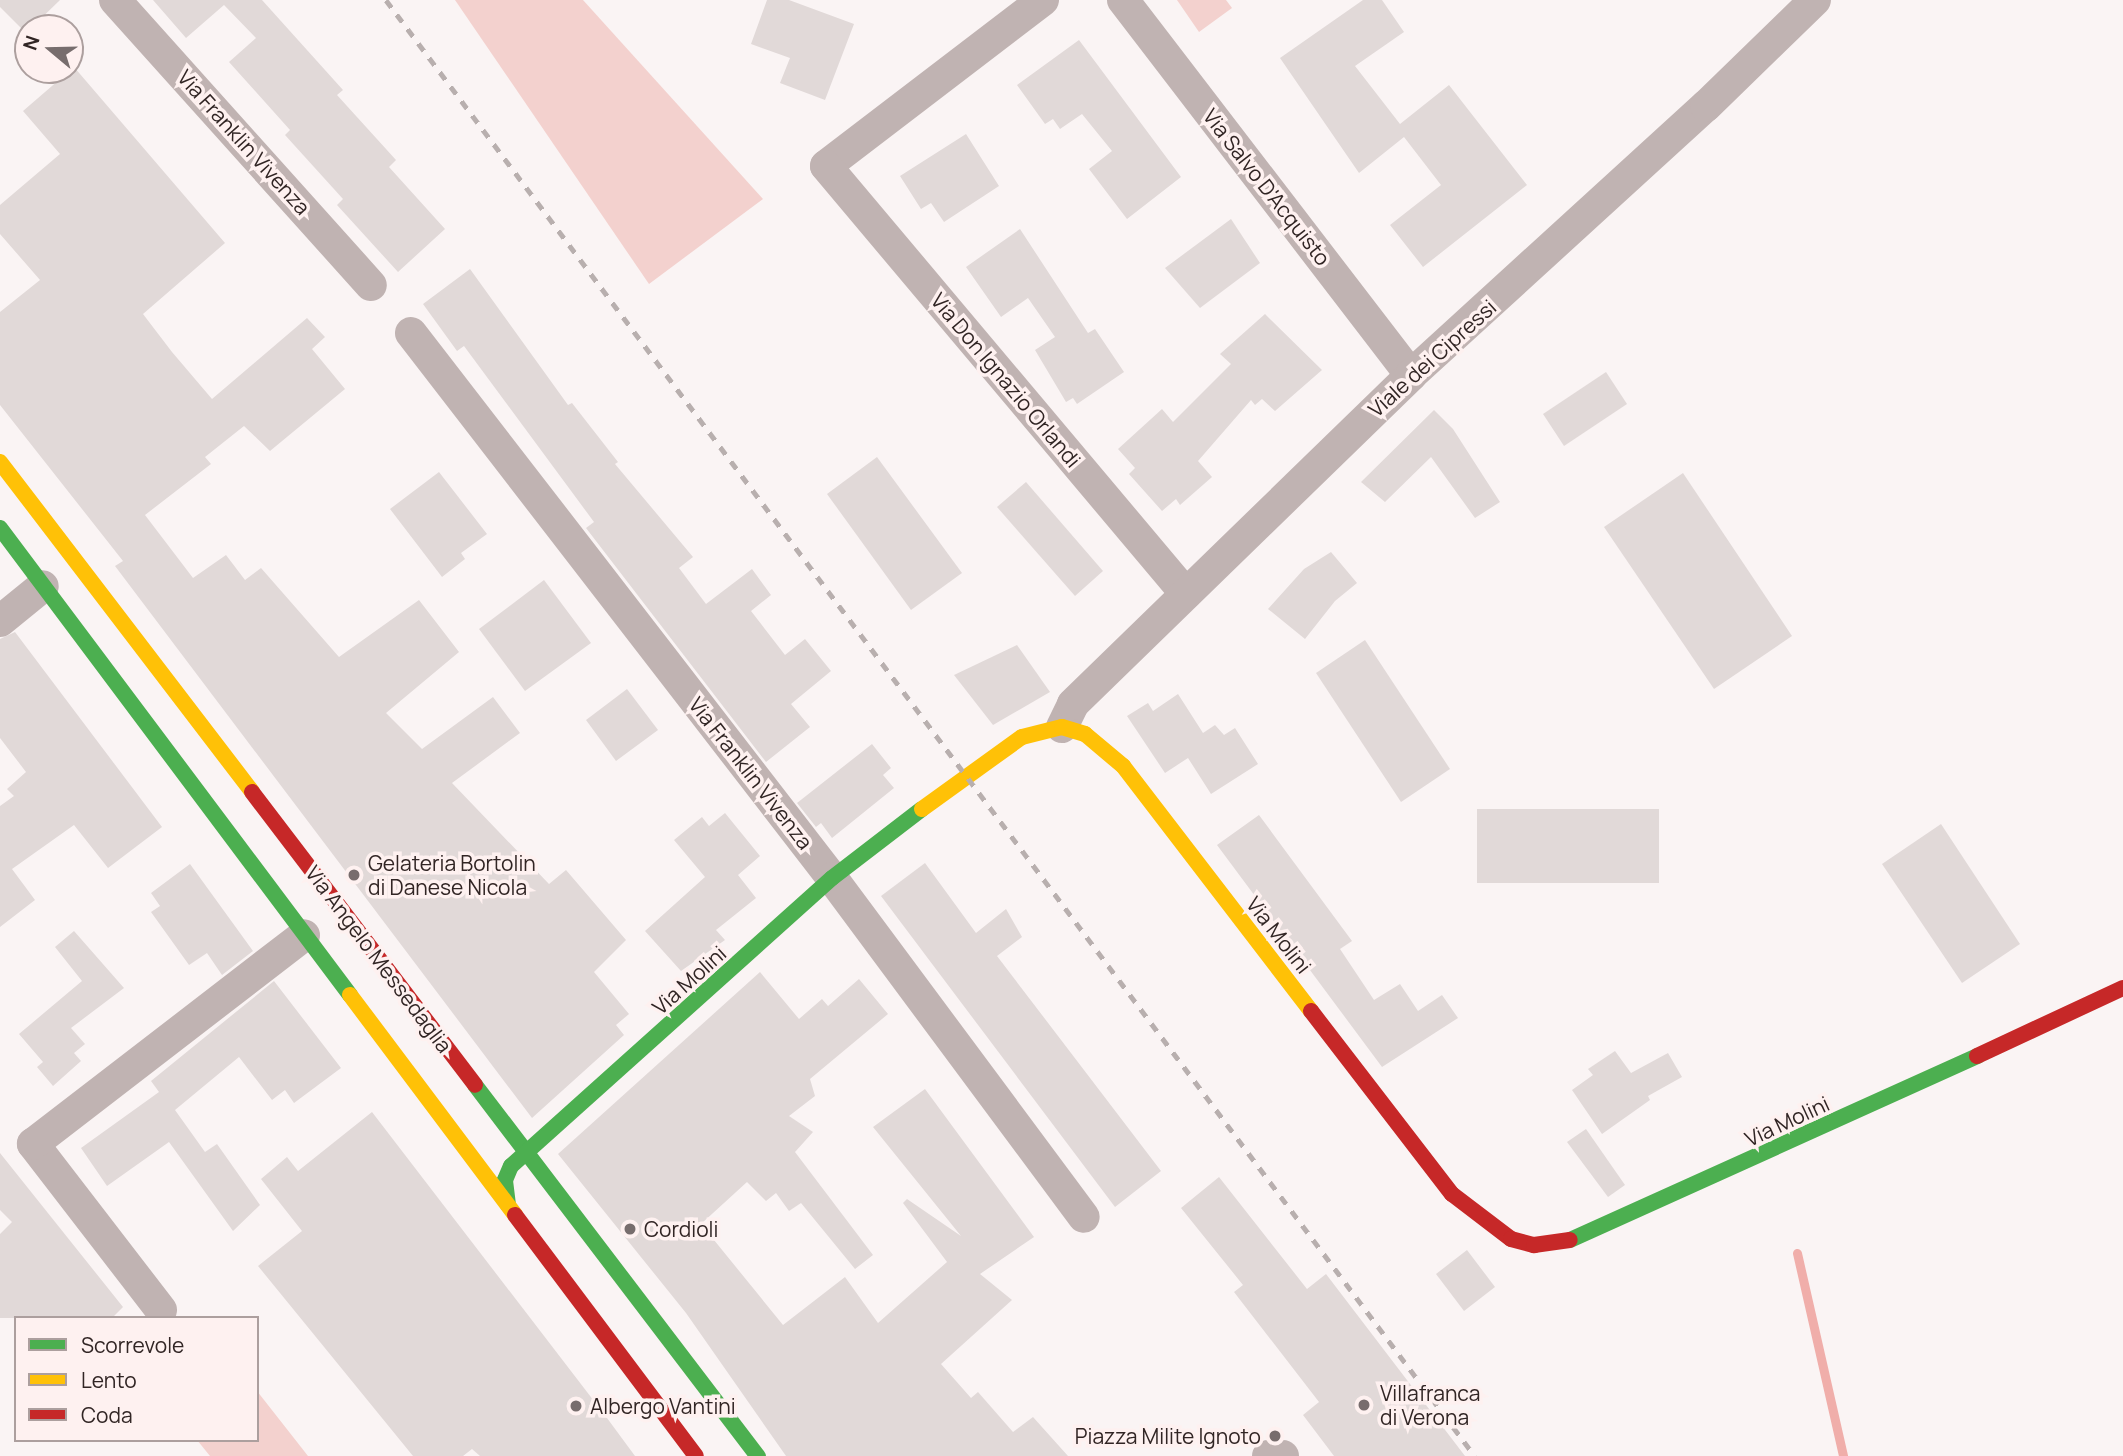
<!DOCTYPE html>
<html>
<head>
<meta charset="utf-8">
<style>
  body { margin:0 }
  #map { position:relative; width:2123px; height:1456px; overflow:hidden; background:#faf4f4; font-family:Manrope,sans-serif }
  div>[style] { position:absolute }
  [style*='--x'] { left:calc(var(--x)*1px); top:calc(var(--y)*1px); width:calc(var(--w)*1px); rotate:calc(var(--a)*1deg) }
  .green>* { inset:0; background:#f3d1ce }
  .stream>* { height:9px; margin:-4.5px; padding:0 4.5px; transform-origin:4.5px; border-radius:4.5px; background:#f0aeaa }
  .building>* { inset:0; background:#e1d9d8 }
  .street>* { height:32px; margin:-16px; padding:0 16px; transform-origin:16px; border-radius:16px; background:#c0b3b2 }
  .fast>* { height:16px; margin:-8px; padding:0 8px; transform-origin:8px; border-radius:8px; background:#4caf50 }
  .slow>* { height:16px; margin:-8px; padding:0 8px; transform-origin:8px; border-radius:8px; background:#ffc107 }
  .jam>* { height:16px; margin:-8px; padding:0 8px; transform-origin:8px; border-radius:8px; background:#c62828 }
  .rail>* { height:5px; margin-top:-2.5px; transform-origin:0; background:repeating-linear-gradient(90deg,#b8afae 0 9px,transparent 0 18px) }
  .dots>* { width:19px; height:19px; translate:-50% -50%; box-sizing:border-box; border:4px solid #fef1f0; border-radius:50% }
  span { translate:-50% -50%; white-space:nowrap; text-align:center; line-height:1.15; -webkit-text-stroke:7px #fef1f0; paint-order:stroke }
  .street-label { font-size:21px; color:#312524 }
  .poi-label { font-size:21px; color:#312524 }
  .left { translate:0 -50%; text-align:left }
  .right { translate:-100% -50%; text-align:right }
  .legend { position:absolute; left:14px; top:1316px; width:245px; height:126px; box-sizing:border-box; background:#fef1f0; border:2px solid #ac9f9e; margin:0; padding:9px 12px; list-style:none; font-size:21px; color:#312524 }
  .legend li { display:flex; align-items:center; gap:14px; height:35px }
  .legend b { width:35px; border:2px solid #ac9f9e }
  .north { position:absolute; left:14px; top:14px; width:70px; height:70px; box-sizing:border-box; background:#fef1f0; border:2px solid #ac9f9e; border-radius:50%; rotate:289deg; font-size:19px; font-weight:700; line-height:28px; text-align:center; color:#312524 }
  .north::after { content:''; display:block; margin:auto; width:24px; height:32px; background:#776d6d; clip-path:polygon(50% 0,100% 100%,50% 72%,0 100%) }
</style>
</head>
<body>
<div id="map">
  <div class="green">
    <i style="clip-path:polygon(455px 0,583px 0,763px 199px,649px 284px)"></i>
    <i style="clip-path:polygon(1177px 0,1226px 0,1232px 8px,1199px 32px)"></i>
    <i style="clip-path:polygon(257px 1391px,308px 1456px,210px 1456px,197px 1440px,257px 1440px)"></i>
  </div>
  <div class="stream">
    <i style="--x:1797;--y:1253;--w:208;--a:77.2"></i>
  </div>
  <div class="building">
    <i style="clip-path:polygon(0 0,60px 0,26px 33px,0 7px)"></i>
    <i style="clip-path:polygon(153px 0,262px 0,343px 90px,337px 95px,396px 160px,389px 167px,445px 229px,398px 272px,337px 205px,343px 199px,285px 135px,290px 130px,229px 62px,256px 38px,224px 5px,186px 38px)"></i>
    <i style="clip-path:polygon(767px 0,789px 0,854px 24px,825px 100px,780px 83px,790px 58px,751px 44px)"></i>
    <i style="clip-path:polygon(1363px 0,1382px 0,1404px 32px,1355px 66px,1400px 124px,1449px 85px,1527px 185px,1423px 267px,1390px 225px,1441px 185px,1404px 137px,1359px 173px,1280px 58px)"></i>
    <i style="clip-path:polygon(1079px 40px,1181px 177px,1127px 219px,1089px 169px,1112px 151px,1082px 114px,1060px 129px,1053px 119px,1045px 124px,1017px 85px)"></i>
    <i style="clip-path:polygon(74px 67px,225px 243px,143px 314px,172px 352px,212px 399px,307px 318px,325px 337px,312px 349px,345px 389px,270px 451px,244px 426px,205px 457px,211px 464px,145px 515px,193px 578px,226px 555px,245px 580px,261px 568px,339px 657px,419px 600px,459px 652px,386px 713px,422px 749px,493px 697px,520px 733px,452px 783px,549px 884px,566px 870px,626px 940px,594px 972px,629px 1014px,616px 1025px,624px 1035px,532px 1118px,115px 566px,123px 561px,0 405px,0 312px,40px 280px,0 234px,0 205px,60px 154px,23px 111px)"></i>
    <i style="clip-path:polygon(966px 134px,999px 186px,944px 222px,931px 203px,921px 209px,900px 176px)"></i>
    <i style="clip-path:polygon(1231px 219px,1260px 263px,1200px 308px,1165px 268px)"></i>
    <i style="clip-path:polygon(1020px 229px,1088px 333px,1095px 329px,1124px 372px,1077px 404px,1073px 398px,1066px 402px,1035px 350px,1055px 337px,1028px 298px,1001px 317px,966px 267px)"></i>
    <i style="clip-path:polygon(470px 269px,568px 405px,572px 403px,618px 462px,615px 464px,693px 557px,679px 568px,706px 604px,752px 569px,771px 595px,751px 611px,785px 655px,805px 639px,831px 671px,791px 704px,810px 727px,766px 762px,586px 528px,594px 522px,464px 346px,457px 351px,423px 304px)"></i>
    <i style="clip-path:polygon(1265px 314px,1322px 370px,1275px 411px,1262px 399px,1255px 405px,1251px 400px,1198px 461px,1212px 477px,1180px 505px,1176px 499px,1162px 511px,1129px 474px,1135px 468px,1118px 449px,1162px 409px,1173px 422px,1231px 364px,1220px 354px)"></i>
    <i style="clip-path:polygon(1606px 372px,1627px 404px,1564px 446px,1543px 414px)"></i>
    <i style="clip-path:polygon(1434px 410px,1453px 429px,1500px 502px,1475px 518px,1431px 457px,1385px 502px,1361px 482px)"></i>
    <i style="clip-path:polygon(877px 457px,962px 573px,911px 610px,827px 494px)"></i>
    <i style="clip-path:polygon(439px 472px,487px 534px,461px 553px,465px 559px,442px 577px,390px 509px)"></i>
    <i style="clip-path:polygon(1683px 473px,1792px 636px,1714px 689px,1604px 527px)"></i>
    <i style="clip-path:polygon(1026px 482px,1103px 571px,1075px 596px,997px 507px)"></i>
    <i style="clip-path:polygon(1331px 552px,1357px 583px,1335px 601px,1305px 639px,1268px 609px,1304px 569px)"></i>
    <i style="clip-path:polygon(544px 580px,591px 643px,525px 691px,479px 629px)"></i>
    <i style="clip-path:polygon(15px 632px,162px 827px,108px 868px,74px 825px,12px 869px,35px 900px,0 927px,0 806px,14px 796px,7px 789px,26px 772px,0 738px,0 639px)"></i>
    <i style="clip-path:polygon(1365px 640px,1450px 769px,1401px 802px,1316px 673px)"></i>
    <i style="clip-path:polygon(1017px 645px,1050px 692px,993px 725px,954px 675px)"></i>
    <i style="clip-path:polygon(627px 689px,658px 730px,616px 761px,586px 720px)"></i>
    <i style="clip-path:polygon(1178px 694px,1203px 733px,1215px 725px,1224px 735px,1235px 728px,1258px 764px,1211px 794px,1188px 758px,1165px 773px,1127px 716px,1148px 703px,1153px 711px)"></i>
    <i style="clip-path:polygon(872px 744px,891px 768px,883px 775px,894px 788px,832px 838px,821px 823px,816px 827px,797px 803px)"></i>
    <i style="clip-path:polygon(1477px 809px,1659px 809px,1659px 883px,1477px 883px)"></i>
    <i style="clip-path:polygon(725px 813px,760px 856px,738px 875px,756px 898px,716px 930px,725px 940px,681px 971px,645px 931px,705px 877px,674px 840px,702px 817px,709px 826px)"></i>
    <i style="clip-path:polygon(1259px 815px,1352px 941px,1340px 949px,1374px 1000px,1400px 984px,1418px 1011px,1442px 995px,1458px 1018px,1382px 1067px,1217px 845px)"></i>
    <i style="clip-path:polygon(1941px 824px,2020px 944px,1962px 983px,1882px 864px)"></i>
    <i style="clip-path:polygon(925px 863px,976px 933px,1006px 909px,1022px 937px,997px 956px,1161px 1171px,1115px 1207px,881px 896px)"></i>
    <i style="clip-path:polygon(190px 864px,253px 951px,222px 975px,207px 953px,189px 965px,151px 912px,160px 906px,151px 893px)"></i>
    <i style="clip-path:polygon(74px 931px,124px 988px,71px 1028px,85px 1044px,74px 1053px,81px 1061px,53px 1086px,37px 1067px,43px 1062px,19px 1034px,82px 981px,55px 947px)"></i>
    <i style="clip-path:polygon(760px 972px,799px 1019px,822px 999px,828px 1006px,859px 979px,888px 1014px,810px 1079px,815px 1096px,789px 1116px,813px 1132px,795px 1152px,873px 1255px,855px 1269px,801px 1203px,789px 1211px,776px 1193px,766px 1201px,747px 1182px,701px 1224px,783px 1325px,845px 1277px,878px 1323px,947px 1262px,903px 1203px,907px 1199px,961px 1236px,873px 1127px,925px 1089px,1034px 1237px,980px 1274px,1012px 1300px,941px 1364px,971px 1398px,978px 1392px,1013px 1432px,1033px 1417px,1068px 1456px,786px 1456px,686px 1313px,558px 1154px)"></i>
    <i style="clip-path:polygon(274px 981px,341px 1068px,294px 1103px,285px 1090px,272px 1100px,239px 1057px,175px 1110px,205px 1152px,217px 1144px,260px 1205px,233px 1231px,169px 1142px,107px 1186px,81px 1148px,159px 1092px,151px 1081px)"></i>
    <i style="clip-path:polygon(1615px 1051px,1631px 1073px,1668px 1053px,1682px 1077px,1648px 1096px,1650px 1100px,1602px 1134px,1572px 1090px,1593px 1075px,1588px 1069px)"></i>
    <i style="clip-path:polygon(372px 1112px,607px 1418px,635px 1456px,480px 1456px,472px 1449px,463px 1456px,413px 1456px,258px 1266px,302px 1231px,261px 1179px,287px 1157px,298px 1171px)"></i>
    <i style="clip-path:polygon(1586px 1129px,1625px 1185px,1608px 1197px,1567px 1142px)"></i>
    <i style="clip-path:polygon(0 1153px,123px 1307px,112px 1318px,0 1318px,0 1234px,12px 1222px,0 1210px)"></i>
    <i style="clip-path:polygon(1219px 1177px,1307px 1289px,1326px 1274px,1465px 1456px,1334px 1456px,1303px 1415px,1319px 1402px,1234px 1292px,1243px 1285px,1181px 1208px)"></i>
    <i style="clip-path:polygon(1467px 1250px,1495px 1287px,1464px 1311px,1436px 1274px)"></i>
  </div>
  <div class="street">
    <i style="--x:115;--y:0;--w:383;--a:48.1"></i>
    <i style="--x:1043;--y:0;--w:273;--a:142.6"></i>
    <i style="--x:826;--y:166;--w:559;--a:49.93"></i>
    <i style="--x:1123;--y:0;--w:473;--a:52.5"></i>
    <i style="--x:411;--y:333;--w:689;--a:52.31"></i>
    <i style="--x:832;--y:878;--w:422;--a:53.4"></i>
    <i style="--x:0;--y:621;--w:55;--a:-39.1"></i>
    <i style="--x:1062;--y:727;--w:25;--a:-64"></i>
    <i style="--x:1073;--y:704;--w:472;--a:-44.2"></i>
    <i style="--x:1411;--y:375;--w:399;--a:-42.4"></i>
    <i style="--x:1706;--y:106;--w:152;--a:-44.2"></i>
    <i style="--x:161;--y:1310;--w:210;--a:-127.6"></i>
    <i style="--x:33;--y:1144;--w:342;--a:-37.6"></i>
    <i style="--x:1268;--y:1456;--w:15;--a:0"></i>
  </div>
  <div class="fast">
    <i style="--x:0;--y:528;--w:584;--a:53.15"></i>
    <i style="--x:475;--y:1085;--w:467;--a:52.7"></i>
    <i style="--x:508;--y:1205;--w:25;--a:-97"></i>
    <i style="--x:505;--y:1180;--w:15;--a:-67"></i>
    <i style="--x:511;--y:1166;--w:431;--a:-41.9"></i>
    <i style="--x:832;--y:878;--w:113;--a:-37.5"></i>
    <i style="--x:1570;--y:1240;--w:447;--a:-24.3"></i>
  </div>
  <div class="slow">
    <i style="--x:0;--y:462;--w:415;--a:52.6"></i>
    <i style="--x:922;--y:809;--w:123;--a:-35.8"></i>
    <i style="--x:1022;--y:737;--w:41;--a:-14"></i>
    <i style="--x:1062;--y:727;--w:24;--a:17"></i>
    <i style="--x:1085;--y:734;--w:50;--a:40.1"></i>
    <i style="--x:1123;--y:766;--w:309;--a:52.5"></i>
    <i style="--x:350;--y:995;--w:275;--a:53.1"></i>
  </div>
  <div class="jam">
    <i style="--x:252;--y:792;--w:368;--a:52.7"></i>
    <i style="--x:1311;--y:1011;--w:231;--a:52.4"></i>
    <i style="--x:1452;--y:1194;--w:74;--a:37.3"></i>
    <i style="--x:1511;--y:1239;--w:24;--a:15"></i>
    <i style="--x:1534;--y:1245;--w:36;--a:-8"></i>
    <i style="--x:1977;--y:1056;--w:161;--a:-25"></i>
    <i style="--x:515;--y:1215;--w:301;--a:53.1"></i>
  </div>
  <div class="rail">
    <i style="--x:386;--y:0;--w:1818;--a:53.21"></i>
  </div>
  <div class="dots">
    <i style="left:354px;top:875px;background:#776d6d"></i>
    <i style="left:630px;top:1229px;background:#776d6d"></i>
    <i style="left:1364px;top:1405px;background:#776d6d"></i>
    <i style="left:576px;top:1406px;background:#776d6d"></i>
    <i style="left:1275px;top:1436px;background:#776d6d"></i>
  </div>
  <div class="street-label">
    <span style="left:244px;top:142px;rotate:48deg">Via Franklin Vivenza</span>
    <span style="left:1267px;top:187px;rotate:52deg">Via Salvo D'Acquisto</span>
    <span style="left:1432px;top:358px;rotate:-42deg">Viale dei Cipressi</span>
    <span style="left:1006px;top:380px;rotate:50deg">Via Don Ignazio Orlandi</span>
    <span style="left:751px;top:773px;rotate:52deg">Via Franklin Vivenza</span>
    <span style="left:1279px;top:935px;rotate:52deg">Via Molini</span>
    <span style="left:379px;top:959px;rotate:53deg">Via Angelo Messedaglia</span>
    <span style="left:689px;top:980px;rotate:-42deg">Via Molini</span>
    <span style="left:1787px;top:1121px;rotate:-25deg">Via Molini</span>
  </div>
  <div class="poi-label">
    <span class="left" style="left:368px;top:875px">Gelateria Bortolin<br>di Danese Nicola</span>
    <span class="left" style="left:644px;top:1229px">Cordioli</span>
    <span class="left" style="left:1380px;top:1405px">Villafranca<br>di Verona</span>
    <span class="left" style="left:590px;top:1406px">Albergo Vantini</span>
    <span class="right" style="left:1261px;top:1436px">Piazza Milite Ignoto</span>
  </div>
  <ul class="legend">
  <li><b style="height:9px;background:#4caf50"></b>Scorrevole</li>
  <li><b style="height:9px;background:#ffc107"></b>Lento</li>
  <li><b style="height:9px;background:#c62828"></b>Coda</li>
  </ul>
  <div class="north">N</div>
</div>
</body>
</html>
